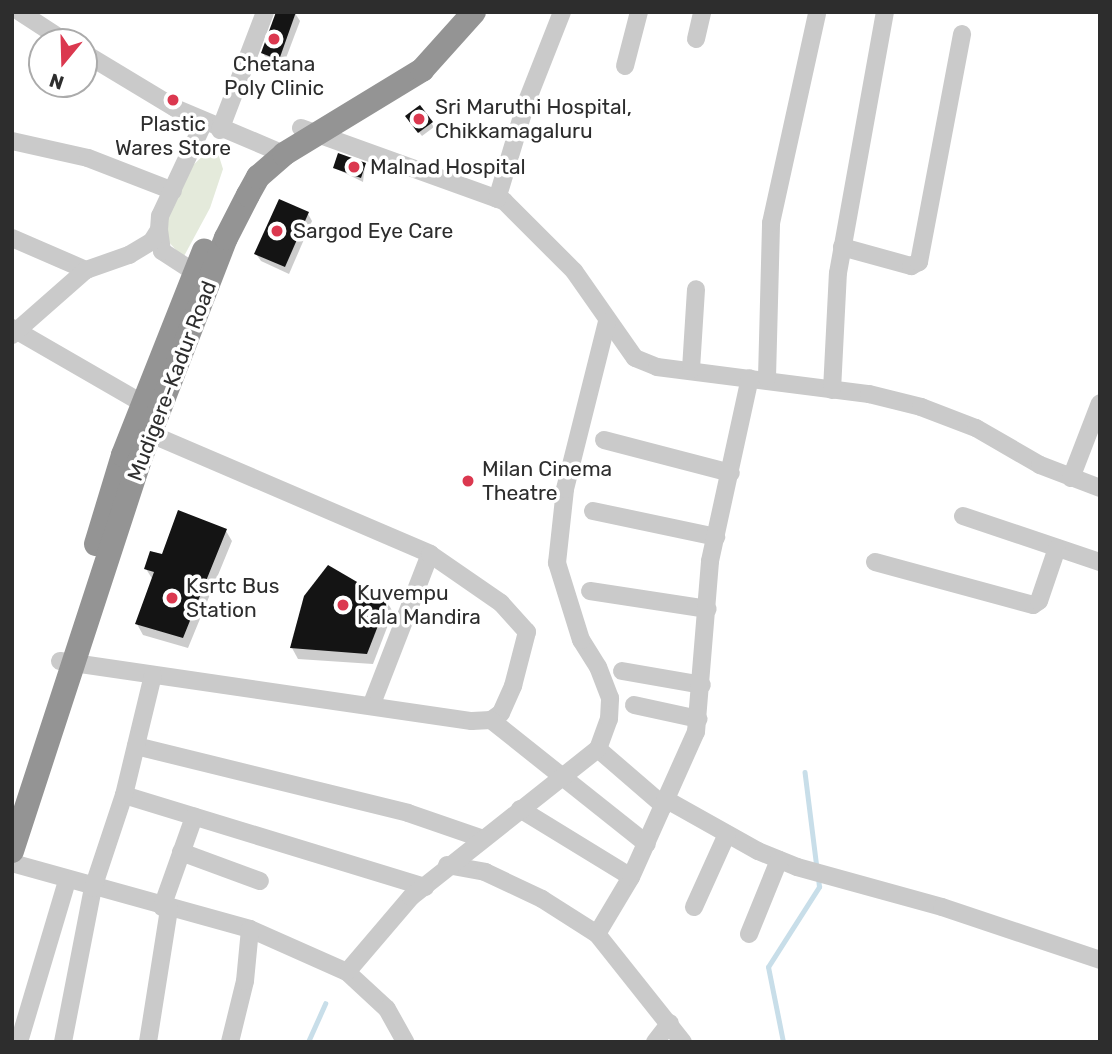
<!DOCTYPE html>
<html>
<head>
<meta charset="utf-8">
<style>
  body { margin:0 }
  #map { position:relative; width:1112px; height:1054px; overflow:hidden; background:#fff; font-family:Rubik,sans-serif }
  div>[style] { position:absolute }
  [style*='--x'] { left:calc(var(--x)*1px); top:calc(var(--y)*1px); width:calc(var(--w)*1px); rotate:calc(var(--a)*1deg) }
  .green>* { inset:0; background:#e4eadb }
  .shadow>* { inset:0; background:#0003 }
  .stream>* { height:4.5px; margin:-2.25px; padding:0 2.25px; transform-origin:2.25px; border-radius:2.25px; background:#c8dee9 }
  .building>* { inset:0; background:#141414 }
  .minor>* { height:18px; margin:-9px; padding:0 9px; transform-origin:9px; border-radius:9px; background:#cacaca }
  .highway>* { height:24px; margin:-12px; padding:0 12px; transform-origin:12px; border-radius:12px; background:#949494 }
  .dots>* { width:19px; height:19px; translate:-50% -50%; box-sizing:border-box; border:4px solid #fff; border-radius:50% }
  span { translate:-50% -50%; white-space:nowrap; text-align:center; line-height:1.15; -webkit-text-stroke:7px #fff; paint-order:stroke }
  .poi-label { font-size:21px; color:#2d2d2d }
  .left { translate:0 -50%; text-align:left }
  .street-label { font-size:21px; color:#2d2d2d }
  .frame { position:absolute; inset:0; border:14px solid #2d2d2d; pointer-events:none }
  .north { position:absolute; left:28px; top:28px; width:70px; height:70px; box-sizing:border-box; background:#fff; border:2px solid #ababab; border-radius:50%; rotate:199deg; font-size:19px; font-weight:700; line-height:28px; text-align:center; color:#2d2d2d }
  .north::after { content:''; display:block; margin:auto; width:24px; height:32px; background:#db384f; clip-path:polygon(50% 0,100% 100%,50% 72%,0 100%) }
</style>
</head>
<body>
<div id="map">
  <div class="green">
    <i style="clip-path:polygon(207px 152px,218px 153px,223px 169px,210px 208px,183px 258px,168px 241px,165px 221px,190px 168px)"></i>
  </div>
  <div class="shadow">
    <i style="clip-path:polygon(295px 13px,300px 21px,283px 66px,268px 61px,263px 53px)"></i>
    <i style="clip-path:polygon(410px 121px,431px 123px,434px 127px,422px 136px)"></i>
    <i style="clip-path:polygon(365px 165px,363px 182px,335px 168px)"></i>
    <i style="clip-path:polygon(308px 214px,312px 221px,289px 274px,261px 261px,256px 254px)"></i>
    <i style="clip-path:polygon(226px 531px,232px 541px,188px 648px,143px 635px,137px 624px,153px 580px,146px 569px,163px 557px)"></i>
    <i style="clip-path:polygon(306px 597px,387px 602px,393px 612px,373px 664px,298px 659px,292px 648px)"></i>
  </div>
  <div class="stream">
    <i style="--x:805;--y:772;--w:97;--a:82.9"></i>
    <i style="--x:308;--y:1042;--w:42;--a:-65.9"></i>
    <i style="--x:783;--y:1042;--w:76;--a:-101.3"></i>
    <i style="--x:768;--y:967;--w:95;--a:-57.5"></i>
    <i style="--x:819;--y:887;--w:10;--a:-96"></i>
  </div>
  <div class="building">
    <i style="clip-path:polygon(276px 12px,296px 12px,279px 60px,261px 53px)"></i>
    <i style="clip-path:polygon(420px 105px,433px 122px,418px 133px,405px 116px)"></i>
    <i style="clip-path:polygon(338px 153px,366px 163px,361px 178px,333px 168px)"></i>
    <i style="clip-path:polygon(279px 199px,309px 212px,285px 267px,254px 254px)"></i>
    <i style="clip-path:polygon(178px 510px,227px 529px,183px 638px,135px 624px,154px 572px,144px 569px,150px 551px,162px 554px)"></i>
    <i style="clip-path:polygon(328px 565px,388px 600px,367px 654px,290px 648px,304px 596px)"></i>
  </div>
  <div class="minor">
    <i style="--x:20;--y:12;--w:55;--a:33.1"></i>
    <i style="--x:696;--y:39;--w:28;--a:-77"></i>
    <i style="--x:84;--y:53;--w:106;--a:31.1"></i>
    <i style="--x:175;--y:108;--w:118;--a:22.9"></i>
    <i style="--x:625;--y:66;--w:56;--a:-75.5"></i>
    <i style="--x:301;--y:128;--w:216;--a:19.8"></i>
    <i style="--x:504;--y:201;--w:99;--a:45"></i>
    <i style="--x:574;--y:271;--w:106;--a:55"></i>
    <i style="--x:635;--y:358;--w:24;--a:22"></i>
    <i style="--x:657;--y:367;--w:214;--a:7.3"></i>
    <i style="--x:869;--y:394;--w:54;--a:14"></i>
    <i style="--x:921;--y:407;--w:59;--a:20.9"></i>
    <i style="--x:976;--y:428;--w:74;--a:30"></i>
    <i style="--x:1040;--y:465;--w:64;--a:21"></i>
    <i style="--x:220;--y:130;--w:126;--a:-69.1"></i>
    <i style="--x:12;--y:141;--w:78;--a:12.6"></i>
    <i style="--x:88;--y:158;--w:91;--a:21.2"></i>
    <i style="--x:497;--y:199;--w:97;--a:-73.2"></i>
    <i style="--x:525;--y:106;--w:101;--a:-68.5"></i>
    <i style="--x:12;--y:238;--w:81;--a:23.4"></i>
    <i style="--x:842;--y:247;--w:72;--a:15.4"></i>
    <i style="--x:911;--y:266;--w:9;--a:-27"></i>
    <i style="--x:919;--y:262;--w:232;--a:-79.3"></i>
    <i style="--x:194;--y:272;--w:38;--a:-147"></i>
    <i style="--x:162;--y:251;--w:21;--a:-98"></i>
    <i style="--x:159;--y:230;--w:14;--a:-86"></i>
    <i style="--x:160;--y:216;--w:104;--a:-64.9"></i>
    <i style="--x:12;--y:328;--w:150;--a:30"></i>
    <i style="--x:12;--y:335;--w:98;--a:-41.3"></i>
    <i style="--x:86;--y:270;--w:46;--a:-19.2"></i>
    <i style="--x:129;--y:255;--w:27;--a:-31"></i>
    <i style="--x:152;--y:241;--w:13;--a:-58"></i>
    <i style="--x:691;--y:369;--w:80;--a:-86.4"></i>
    <i style="--x:767;--y:378;--w:155;--a:-88.5"></i>
    <i style="--x:771;--y:223;--w:214;--a:-77.6"></i>
    <i style="--x:832;--y:390;--w:117;--a:-87.1"></i>
    <i style="--x:838;--y:273;--w:265;--a:-79.8"></i>
    <i style="--x:139;--y:429;--w:317;--a:23.2"></i>
    <i style="--x:430;--y:554;--w:163;--a:111.2"></i>
    <i style="--x:604;--y:440;--w:131;--a:14.6"></i>
    <i style="--x:1071;--y:478;--w:80;--a:-68.9"></i>
    <i style="--x:593;--y:511;--w:126;--a:11.9"></i>
    <i style="--x:963;--y:516;--w:145;--a:18.6"></i>
    <i style="--x:875;--y:562;--w:164;--a:15.2"></i>
    <i style="--x:1033;--y:605;--w:7;--a:-34"></i>
    <i style="--x:1039;--y:601;--w:56;--a:-71.2"></i>
    <i style="--x:590;--y:591;--w:119;--a:8.7"></i>
    <i style="--x:60;--y:661;--w:416;--a:8.3"></i>
    <i style="--x:472;--y:721;--w:19;--a:-3"></i>
    <i style="--x:491;--y:720;--w:12;--a:-35"></i>
    <i style="--x:501;--y:713;--w:30;--a:-66"></i>
    <i style="--x:513;--y:686;--w:56;--a:-75.5"></i>
    <i style="--x:527;--y:632;--w:39;--a:-132"></i>
    <i style="--x:501;--y:603;--w:86;--a:-145.4"></i>
    <i style="--x:622;--y:671;--w:81;--a:9.9"></i>
    <i style="--x:634;--y:705;--w:66;--a:12.3"></i>
    <i style="--x:491;--y:720;--w:199;--a:38.5"></i>
    <i style="--x:136;--y:746;--w:280;--a:13.8"></i>
    <i style="--x:408;--y:813;--w:79;--a:19.1"></i>
    <i style="--x:598;--y:749;--w:87;--a:40.8"></i>
    <i style="--x:124;--y:795;--w:315;--a:17"></i>
    <i style="--x:667;--y:800;--w:104;--a:29.3"></i>
    <i style="--x:758;--y:851;--w:42;--a:22.3"></i>
    <i style="--x:797;--y:867;--w:150;--a:15.4"></i>
    <i style="--x:942;--y:907;--w:167;--a:18.5"></i>
    <i style="--x:520;--y:809;--w:130;--a:31.5"></i>
    <i style="--x:181;--y:852;--w:84;--a:20.2"></i>
    <i style="--x:12;--y:863;--w:247;--a:15.5"></i>
    <i style="--x:250;--y:929;--w:106;--a:23.9"></i>
    <i style="--x:347;--y:972;--w:54;--a:42.8"></i>
    <i style="--x:387;--y:1009;--w:38;--a:61"></i>
    <i style="--x:447;--y:865;--w:39;--a:10"></i>
    <i style="--x:485;--y:872;--w:63;--a:25.3"></i>
    <i style="--x:542;--y:899;--w:65;--a:32.5"></i>
    <i style="--x:597;--y:934;--w:138;--a:51.5"></i>
    <i style="--x:162;--y:907;--w:96;--a:-70.4"></i>
    <i style="--x:694;--y:907;--w:80;--a:-65.7"></i>
    <i style="--x:597;--y:934;--w:66;--a:-59.2"></i>
    <i style="--x:631;--y:877;--w:159;--a:-65.9"></i>
    <i style="--x:696;--y:732;--w:172;--a:-85.3"></i>
    <i style="--x:710;--y:561;--w:187;--a:-77.7"></i>
    <i style="--x:749;--y:934;--w:80;--a:-67.9"></i>
    <i style="--x:347;--y:972;--w:99;--a:-49.5"></i>
    <i style="--x:411;--y:897;--w:238;--a:-38.4"></i>
    <i style="--x:598;--y:749;--w:32;--a:-70"></i>
    <i style="--x:609;--y:719;--w:21;--a:-87"></i>
    <i style="--x:610;--y:698;--w:33;--a:-111"></i>
    <i style="--x:598;--y:667;--w:32;--a:-122"></i>
    <i style="--x:581;--y:640;--w:81;--a:-107.3"></i>
    <i style="--x:557;--y:563;--w:74;--a:-83.8"></i>
    <i style="--x:565;--y:489;--w:172;--a:-75.9"></i>
    <i style="--x:19;--y:1042;--w:168;--a:-73.4"></i>
    <i style="--x:63;--y:1042;--w:157;--a:-79"></i>
    <i style="--x:93;--y:888;--w:98;--a:-71.6"></i>
    <i style="--x:124;--y:795;--w:123;--a:-76.4"></i>
    <i style="--x:148;--y:1042;--w:135;--a:-81"></i>
    <i style="--x:230;--y:1042;--w:63;--a:-76.2"></i>
    <i style="--x:245;--y:981;--w:52;--a:-84.5"></i>
    <i style="--x:655;--y:1042;--w:24;--a:-52"></i>
  </div>
  <div class="highway">
    <i style="--x:96;--y:544;--w:93;--a:-73.1"></i>
    <i style="--x:123;--y:455;--w:220;--a:-68.4"></i>
    <i style="--x:12;--y:851;--w:409;--a:-71.9"></i>
    <i style="--x:139;--y:462;--w:240;--a:-68.8"></i>
    <i style="--x:226;--y:238;--w:48;--a:-62.9"></i>
    <i style="--x:248;--y:195;--w:21;--a:-61"></i>
    <i style="--x:258;--y:177;--w:35;--a:-41"></i>
    <i style="--x:284;--y:154;--w:162;--a:-31.3"></i>
    <i style="--x:422;--y:70;--w:78;--a:-48.1"></i>
  </div>
  <div class="dots">
    <i style="left:274px;top:39px;background:#db384f"></i>
    <i style="left:173px;top:100px;background:#db384f"></i>
    <i style="left:419px;top:119px;background:#db384f"></i>
    <i style="left:354px;top:167px;background:#db384f"></i>
    <i style="left:277px;top:231px;background:#db384f"></i>
    <i style="left:468px;top:481px;background:#db384f"></i>
    <i style="left:172px;top:598px;background:#db384f"></i>
    <i style="left:343px;top:605px;background:#db384f"></i>
  </div>
  <div class="poi-label">
    <span style="left:274px;top:76px">Chetana<br>Poly Clinic</span>
    <span class="left" style="left:435px;top:119px">Sri Maruthi Hospital,<br>Chikkamagaluru</span>
    <span style="left:173px;top:136px">Plastic<br>Wares Store</span>
    <span class="left" style="left:370px;top:167px">Malnad Hospital</span>
    <span class="left" style="left:293px;top:231px">Sargod Eye Care</span>
    <span class="left" style="left:482px;top:481px">Milan Cinema<br>Theatre</span>
    <span class="left" style="left:186px;top:598px">Ksrtc Bus<br>Station</span>
    <span class="left" style="left:357px;top:605px">Kuvempu<br>Kala Mandira</span>
  </div>
  <div class="street-label">
    <span style="left:172px;top:381px;rotate:-69deg">Mudigere-Kadur Road</span>
  </div>
  <div class="frame"></div>
  <div class="north">N</div>
</div>
</body>
</html>
